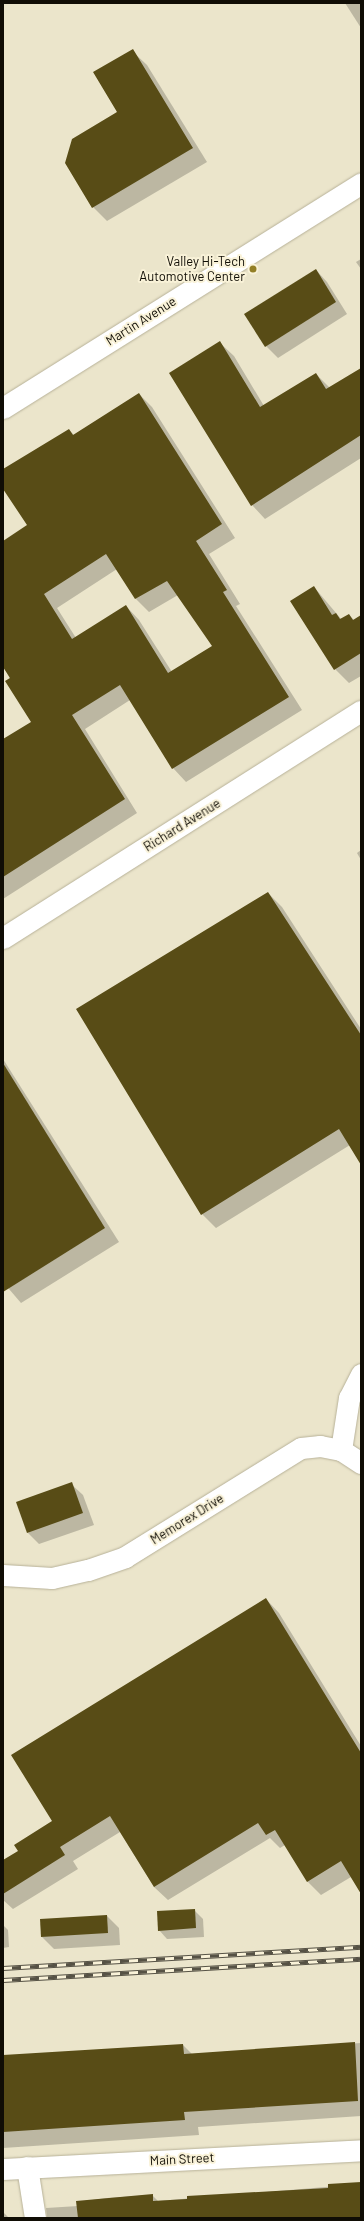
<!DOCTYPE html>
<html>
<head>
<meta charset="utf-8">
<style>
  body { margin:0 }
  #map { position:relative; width:364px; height:2221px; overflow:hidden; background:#ebe5cb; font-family:Barlow,sans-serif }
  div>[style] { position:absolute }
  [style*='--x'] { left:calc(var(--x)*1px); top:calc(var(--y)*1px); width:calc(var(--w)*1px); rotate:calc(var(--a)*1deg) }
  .shadow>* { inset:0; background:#0003 }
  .building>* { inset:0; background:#584c16 }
  .roads { filter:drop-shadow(0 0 1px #b7b198) drop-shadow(0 0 1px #b7b198) }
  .minor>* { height:21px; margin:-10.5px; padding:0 10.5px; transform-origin:10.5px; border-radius:10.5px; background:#fff }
  .rail>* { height:4.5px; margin-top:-2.25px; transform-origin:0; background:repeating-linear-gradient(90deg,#f9f2d8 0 9px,#565245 0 18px); box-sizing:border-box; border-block:1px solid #565245 }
  .dots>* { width:11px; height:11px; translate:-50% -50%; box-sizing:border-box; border:2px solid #f9f2d8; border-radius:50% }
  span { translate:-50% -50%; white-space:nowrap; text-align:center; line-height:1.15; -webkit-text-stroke:4px #f9f2d8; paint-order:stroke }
  .poi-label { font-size:13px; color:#100d05 }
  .right { translate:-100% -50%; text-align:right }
  .street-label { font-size:13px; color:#100d05 }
  .frame { position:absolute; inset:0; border:4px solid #100d05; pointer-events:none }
</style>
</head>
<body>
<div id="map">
  <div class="shadow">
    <i style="clip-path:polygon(345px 3px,361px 3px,361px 28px)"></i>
    <i style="clip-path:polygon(132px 51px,147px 65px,207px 162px,107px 221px,93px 207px)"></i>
    <i style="clip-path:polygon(361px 259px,361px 269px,356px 262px)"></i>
    <i style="clip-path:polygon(316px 270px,327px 282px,347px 314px,278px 358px,266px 346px)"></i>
    <i style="clip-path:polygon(220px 343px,234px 356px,264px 406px,316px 374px,330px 388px,361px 369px,361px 458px,265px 519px,252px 505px)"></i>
    <i style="clip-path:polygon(evenodd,139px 394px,152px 407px,235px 538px,209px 554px,240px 604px,236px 606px,302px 710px,186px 782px,173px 768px,130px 700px,85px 729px,137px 813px,3px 899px,3px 740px,32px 722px,3px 665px,3px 542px,28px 526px,3px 487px,3px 471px,69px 430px,74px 435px,139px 394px,117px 569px,136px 599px,149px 612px,178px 595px,213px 646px,172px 672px,139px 620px,126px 606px,76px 638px,57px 608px,117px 569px)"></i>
    <i style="clip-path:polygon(314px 587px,342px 620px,349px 615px,355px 621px,361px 617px,361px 676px,349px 683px,335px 669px)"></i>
    <i style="clip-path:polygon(361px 850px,361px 860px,357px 853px)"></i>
    <i style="clip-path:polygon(268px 893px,282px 907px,361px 1029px,361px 1163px,350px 1145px,216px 1228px,202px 1214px)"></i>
    <i style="clip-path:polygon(3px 1059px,119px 1242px,21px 1303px,3px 1282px)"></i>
    <i style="clip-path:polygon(71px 1484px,83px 1495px,94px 1525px,39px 1544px,28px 1533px)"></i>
    <i style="clip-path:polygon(266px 1599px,279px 1613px,361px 1746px,361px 1892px,351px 1877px,321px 1895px,308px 1882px,285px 1845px,280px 1848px,270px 1838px,168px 1900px,154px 1887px,120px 1832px,73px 1861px,78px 1869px,13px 1909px,3px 1900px,3px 1861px,19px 1851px,53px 1822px)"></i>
    <i style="clip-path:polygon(194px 1910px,203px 1919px,204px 1937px,167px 1939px,159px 1930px)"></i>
    <i style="clip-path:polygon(107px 1916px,119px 1928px,120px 1945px,54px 1949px,42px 1937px)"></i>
    <i style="clip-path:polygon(3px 1925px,8px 1930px,9px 1947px,3px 1948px)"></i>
    <i style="clip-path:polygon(361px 2043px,361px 2116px,198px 2127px,199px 2135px,3px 2148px,3px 2056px,183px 2045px,192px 2054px)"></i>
    <i style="clip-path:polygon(361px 2184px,361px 2218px,47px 2218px,46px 2208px,78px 2206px,77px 2202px,107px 2198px,152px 2195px,158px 2201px)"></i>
    <i style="clip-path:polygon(3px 2212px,9px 2218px,3px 2218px)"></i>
  </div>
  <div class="building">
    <i style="clip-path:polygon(133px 49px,193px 148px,92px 208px,65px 163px,72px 139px,117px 112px,93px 72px)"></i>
    <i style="clip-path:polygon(316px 269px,336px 302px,265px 347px,244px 314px)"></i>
    <i style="clip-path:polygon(220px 341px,260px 407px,316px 373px,326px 389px,361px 368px,361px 435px,251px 506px,169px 373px)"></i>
    <i style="clip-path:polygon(evenodd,139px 393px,222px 524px,196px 541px,227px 590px,223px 592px,289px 697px,172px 769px,120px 685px,72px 715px,125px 799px,3px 877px,3px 739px,31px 722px,5px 681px,10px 678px,3px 667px,3px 541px,27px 525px,3px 489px,3px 469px,69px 429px,73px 435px,139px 393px,106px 554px,135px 599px,167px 581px,212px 646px,168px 673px,126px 605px,72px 639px,44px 594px,106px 554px)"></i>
    <i style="clip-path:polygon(314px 586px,332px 615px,336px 613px,340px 619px,349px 614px,353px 620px,361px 615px,361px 653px,334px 670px,290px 601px)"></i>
    <i style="clip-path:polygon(268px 892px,361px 1035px,361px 1165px,339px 1129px,201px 1215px,76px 1009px)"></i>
    <i style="clip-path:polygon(3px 1063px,105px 1228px,3px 1292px)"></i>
    <i style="clip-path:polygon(72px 1482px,83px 1513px,27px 1533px,16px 1502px)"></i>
    <i style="clip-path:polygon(266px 1598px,361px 1753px,361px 1894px,341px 1861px,307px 1882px,275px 1830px,266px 1835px,258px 1823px,154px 1887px,110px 1816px,60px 1847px,65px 1855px,3px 1894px,3px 1860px,18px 1851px,14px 1845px,52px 1821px,11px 1755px)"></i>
    <i style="clip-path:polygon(195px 1909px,196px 1928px,158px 1931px,157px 1911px)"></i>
    <i style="clip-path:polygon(107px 1915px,108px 1933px,41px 1937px,40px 1919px)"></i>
    <i style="clip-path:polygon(355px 2042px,358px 2101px,184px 2112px,185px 2120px,3px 2132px,3px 2055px,183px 2044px,184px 2054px)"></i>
    <i style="clip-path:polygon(361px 2182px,361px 2218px,78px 2218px,76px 2201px,153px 2194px,153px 2201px,187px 2199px,187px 2196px,328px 2188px,328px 2184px)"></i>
  </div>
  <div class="roads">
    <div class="minor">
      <i style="--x:3;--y:408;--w:423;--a:-32.1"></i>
      <i style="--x:3;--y:938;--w:424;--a:-32.4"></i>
      <i style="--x:341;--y:1450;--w:53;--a:-81.3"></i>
      <i style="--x:349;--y:1398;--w:27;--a:-63"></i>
      <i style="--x:3;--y:1575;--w:49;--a:3.5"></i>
      <i style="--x:52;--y:1578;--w:37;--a:-13"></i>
      <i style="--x:88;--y:1570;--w:39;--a:-19"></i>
      <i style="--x:125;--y:1557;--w:207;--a:-31.8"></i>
      <i style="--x:301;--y:1448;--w:19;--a:-6"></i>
      <i style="--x:320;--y:1446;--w:21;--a:11"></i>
      <i style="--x:341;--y:1450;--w:24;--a:33"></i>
      <i style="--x:27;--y:2167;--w:52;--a:81.1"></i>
      <i style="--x:3;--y:2169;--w:359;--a:-3"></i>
    </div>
  </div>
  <div class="rail">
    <i style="--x:3;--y:1968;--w:359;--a:-3.4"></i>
    <i style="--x:3;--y:1980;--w:359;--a:-3.4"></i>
  </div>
  <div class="dots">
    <i style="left:253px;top:269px;background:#937f26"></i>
  </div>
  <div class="poi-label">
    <span class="right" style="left:245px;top:269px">Valley Hi-Tech<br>Automotive Center</span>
  </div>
  <div class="street-label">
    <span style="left:141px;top:321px;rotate:-32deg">Martin Avenue</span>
    <span style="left:182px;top:825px;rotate:-32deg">Richard Avenue</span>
    <span style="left:187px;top:1519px;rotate:-32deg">Memorex Drive</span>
    <span style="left:182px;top:2159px;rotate:-3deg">Main Street</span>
  </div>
  <div class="frame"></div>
</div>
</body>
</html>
